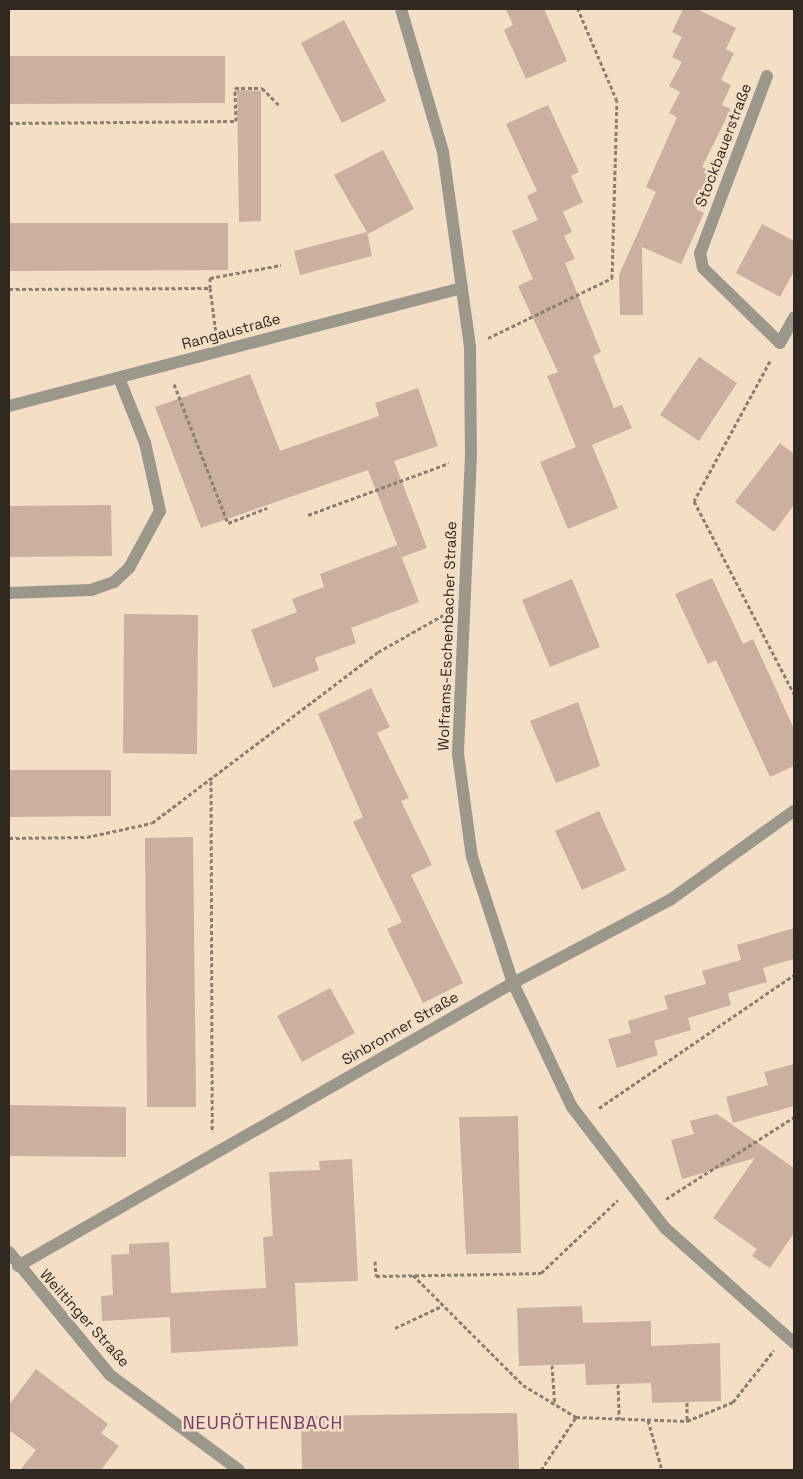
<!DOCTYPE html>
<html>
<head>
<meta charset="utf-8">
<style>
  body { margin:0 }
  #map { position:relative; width:803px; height:1479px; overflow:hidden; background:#f4dec6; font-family:"Space Grotesk",sans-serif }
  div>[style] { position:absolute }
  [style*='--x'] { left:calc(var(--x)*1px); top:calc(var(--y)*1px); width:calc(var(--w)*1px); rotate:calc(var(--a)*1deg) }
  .building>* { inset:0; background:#cbaf9f }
  .path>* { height:3px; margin-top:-1.5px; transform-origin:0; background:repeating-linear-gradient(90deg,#8c7e6e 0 4px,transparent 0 6.5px) }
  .minor>* { height:12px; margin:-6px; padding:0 6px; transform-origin:6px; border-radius:6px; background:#9c978b }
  span { translate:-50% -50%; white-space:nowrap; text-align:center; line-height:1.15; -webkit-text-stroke:5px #f4dec6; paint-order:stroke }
  .street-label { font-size:15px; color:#312920 }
  .quarter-label { font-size:18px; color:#763b66; letter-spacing:1px }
  .frame { position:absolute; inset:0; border:10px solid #312920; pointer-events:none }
</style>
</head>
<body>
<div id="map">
  <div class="building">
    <i style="clip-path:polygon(506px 9px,544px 9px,567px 61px,526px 79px,504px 30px,513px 25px)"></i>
    <i style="clip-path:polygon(683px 9px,697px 9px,736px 28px,726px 49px,734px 53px,721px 80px,731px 85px,722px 105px,731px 109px,702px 167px,713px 172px,696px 209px,704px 213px,681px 264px,642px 247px,643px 315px,620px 315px,619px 275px,656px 192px,646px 187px,677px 117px,669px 113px,680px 92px,669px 86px,682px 62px,672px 57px,682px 37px,672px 32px)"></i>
    <i style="clip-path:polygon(344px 20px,386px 101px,342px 123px,301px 43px)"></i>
    <i style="clip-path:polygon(9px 56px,225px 56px,225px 103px,9px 104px)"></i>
    <i style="clip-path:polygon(237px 90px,261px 91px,261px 221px,239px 222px)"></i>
    <i style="clip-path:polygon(548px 105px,579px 172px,571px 176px,583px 202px,563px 212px,572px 232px,564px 236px,575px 259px,565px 263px,601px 352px,593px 356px,614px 408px,622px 405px,632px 428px,592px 445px,618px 508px,568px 529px,540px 462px,576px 447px,547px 376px,558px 372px,518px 286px,533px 279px,512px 231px,538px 220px,527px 196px,537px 191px,506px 124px)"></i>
    <i style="clip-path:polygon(383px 150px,414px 209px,368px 234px,334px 175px)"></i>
    <i style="clip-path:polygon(9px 223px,228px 223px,228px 270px,9px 271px)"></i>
    <i style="clip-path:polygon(762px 224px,794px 241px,794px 271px,780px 297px,736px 273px)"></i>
    <i style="clip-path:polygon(367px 232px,372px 256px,300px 275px,294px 251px)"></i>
    <i style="clip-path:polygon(699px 357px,737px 383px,699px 441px,660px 415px)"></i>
    <i style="clip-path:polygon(250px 374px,280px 451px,379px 416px,375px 403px,418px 388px,438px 446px,394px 461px,427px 548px,402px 557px,368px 470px,201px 528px,155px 407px)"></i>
    <i style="clip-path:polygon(780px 443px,794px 454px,794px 505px,774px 532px,735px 502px)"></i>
    <i style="clip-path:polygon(111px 505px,112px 556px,9px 557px,9px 506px)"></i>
    <i style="clip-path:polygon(397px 545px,419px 602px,351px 628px,356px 643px,315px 658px,319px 670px,273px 688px,251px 630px,297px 612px,292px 599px,324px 587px,320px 574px)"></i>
    <i style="clip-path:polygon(712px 578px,743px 644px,753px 639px,794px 729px,794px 766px,770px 777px,716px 660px,708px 664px,675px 594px)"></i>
    <i style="clip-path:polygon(572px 579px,600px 647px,550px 667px,522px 600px)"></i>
    <i style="clip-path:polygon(124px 614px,198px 615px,197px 754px,123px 753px)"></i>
    <i style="clip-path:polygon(371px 688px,390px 727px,377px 733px,409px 798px,401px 801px,432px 865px,411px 875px,463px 983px,423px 1003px,387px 929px,402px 922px,353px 822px,363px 817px,318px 714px)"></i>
    <i style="clip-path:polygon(578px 702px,600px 766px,556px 783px,530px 721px)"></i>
    <i style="clip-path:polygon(9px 770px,111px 770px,111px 816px,9px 817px)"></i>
    <i style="clip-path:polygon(599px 811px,626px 870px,582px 890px,555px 831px)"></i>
    <i style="clip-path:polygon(193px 837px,196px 1107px,147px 1107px,145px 838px)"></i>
    <i style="clip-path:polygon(794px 928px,794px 959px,763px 968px,767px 982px,728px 993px,731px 1005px,688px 1018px,691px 1030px,654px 1041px,658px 1055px,617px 1068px,608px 1039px,631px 1033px,628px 1021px,668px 1009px,664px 996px,706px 984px,702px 971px,741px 960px,737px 945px)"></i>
    <i style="clip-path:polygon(330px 988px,355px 1033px,302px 1062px,277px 1016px)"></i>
    <i style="clip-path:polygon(794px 1064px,794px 1106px,733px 1123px,726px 1097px,768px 1085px,764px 1072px)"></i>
    <i style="clip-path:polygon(9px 1105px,126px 1107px,126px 1157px,9px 1156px)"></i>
    <i style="clip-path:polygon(717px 1114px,794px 1168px,794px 1233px,770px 1268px,752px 1256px,757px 1249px,713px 1218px,755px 1158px,682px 1179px,671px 1140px,694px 1134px,690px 1121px)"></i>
    <i style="clip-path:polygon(518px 1116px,521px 1253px,466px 1254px,459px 1117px)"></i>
    <i style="clip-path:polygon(352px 1159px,358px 1281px,295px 1283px,298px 1346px,171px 1353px,170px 1317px,102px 1321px,101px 1296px,113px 1295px,111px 1255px,129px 1254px,129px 1244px,169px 1242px,171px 1293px,266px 1288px,263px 1237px,273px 1236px,269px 1172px,320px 1170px,319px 1161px)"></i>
    <i style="clip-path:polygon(582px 1306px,583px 1323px,651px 1321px,651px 1346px,720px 1343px,721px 1401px,652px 1403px,651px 1383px,586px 1385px,585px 1364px,519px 1366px,517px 1308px)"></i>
    <i style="clip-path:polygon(36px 1369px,108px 1424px,101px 1433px,119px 1446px,101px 1470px,20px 1470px,36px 1450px,9px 1430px,9px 1405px)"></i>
    <i style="clip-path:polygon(517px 1413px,519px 1470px,302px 1470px,301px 1416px)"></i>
  </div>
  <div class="path">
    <i style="--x:9;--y:123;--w:227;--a:-0.5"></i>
    <i style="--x:236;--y:121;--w:33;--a:-92"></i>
    <i style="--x:235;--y:88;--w:27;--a:0"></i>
    <i style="--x:262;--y:88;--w:24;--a:45"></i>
    <i style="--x:210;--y:288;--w:45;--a:82.4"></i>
    <i style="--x:9;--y:289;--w:201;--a:-0.3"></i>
    <i style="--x:210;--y:288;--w:10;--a:-90"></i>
    <i style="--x:210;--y:278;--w:72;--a:-10.4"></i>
    <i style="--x:488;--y:338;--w:138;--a:-25.8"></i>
    <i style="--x:612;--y:278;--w:177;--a:-88.4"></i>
    <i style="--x:617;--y:101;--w:100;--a:-113"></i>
    <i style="--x:770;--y:361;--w:159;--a:118.5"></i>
    <i style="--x:694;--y:501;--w:217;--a:62.6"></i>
    <i style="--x:174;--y:384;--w:149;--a:68.8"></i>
    <i style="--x:228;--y:523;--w:42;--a:-21"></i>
    <i style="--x:308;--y:515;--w:150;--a:-20.2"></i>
    <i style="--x:211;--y:781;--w:351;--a:89.8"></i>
    <i style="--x:9;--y:838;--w:78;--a:-0.7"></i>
    <i style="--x:87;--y:837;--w:66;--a:-12.2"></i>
    <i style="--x:152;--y:823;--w:283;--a:-37.1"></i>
    <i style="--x:378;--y:652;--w:75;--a:-29.6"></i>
    <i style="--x:599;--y:1108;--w:236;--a:-34.3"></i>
    <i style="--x:666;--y:1199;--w:152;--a:-32.6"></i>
    <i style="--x:375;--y:1261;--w:15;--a:86"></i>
    <i style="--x:376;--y:1276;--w:165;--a:-1"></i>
    <i style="--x:541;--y:1273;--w:106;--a:-43.5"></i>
    <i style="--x:413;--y:1275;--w:156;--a:45"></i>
    <i style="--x:523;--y:1385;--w:62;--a:31.1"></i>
    <i style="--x:576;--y:1417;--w:111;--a:2.1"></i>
    <i style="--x:687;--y:1421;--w:50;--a:-22.4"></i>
    <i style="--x:733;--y:1402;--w:66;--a:-51.7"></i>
    <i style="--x:395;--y:1328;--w:52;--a:-25.1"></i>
    <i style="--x:552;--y:1365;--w:39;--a:86"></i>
    <i style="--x:618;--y:1384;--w:35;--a:88"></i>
    <i style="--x:687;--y:1402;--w:19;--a:90"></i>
    <i style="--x:648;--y:1420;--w:52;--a:74.4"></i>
    <i style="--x:541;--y:1470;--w:64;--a:-56.6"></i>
  </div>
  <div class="minor">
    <i style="--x:401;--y:9;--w:149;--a:73.6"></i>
    <i style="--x:443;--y:152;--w:197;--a:82.1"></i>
    <i style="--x:470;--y:347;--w:108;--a:89.5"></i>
    <i style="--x:471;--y:455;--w:299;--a:92.5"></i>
    <i style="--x:458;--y:754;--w:104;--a:82.3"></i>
    <i style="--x:472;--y:857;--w:133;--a:72"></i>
    <i style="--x:513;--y:983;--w:137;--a:64.6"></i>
    <i style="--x:572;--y:1107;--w:153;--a:52.5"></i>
    <i style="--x:665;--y:1228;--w:173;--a:41.7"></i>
    <i style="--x:767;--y:76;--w:189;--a:110.7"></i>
    <i style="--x:700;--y:253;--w:15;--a:79"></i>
    <i style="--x:703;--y:268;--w:107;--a:44.2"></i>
    <i style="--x:780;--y:343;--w:29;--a:-61"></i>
    <i style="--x:9;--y:406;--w:468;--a:-14.6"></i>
    <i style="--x:9;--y:593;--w:82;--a:-2.1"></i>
    <i style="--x:91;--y:590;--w:24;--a:-19"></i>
    <i style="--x:114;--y:582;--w:21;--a:-43"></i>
    <i style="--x:129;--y:568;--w:65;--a:-61.5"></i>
    <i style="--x:160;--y:511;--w:70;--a:-102.4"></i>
    <i style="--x:145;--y:443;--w:70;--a:-111.8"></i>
    <i style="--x:9;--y:1252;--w:159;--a:50.6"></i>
    <i style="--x:110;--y:1375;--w:160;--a:36.4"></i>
    <i style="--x:18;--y:1266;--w:570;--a:-29.76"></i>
    <i style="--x:513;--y:983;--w:178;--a:-27.9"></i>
    <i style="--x:670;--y:900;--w:153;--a:-35.7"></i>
  </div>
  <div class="street-label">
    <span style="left:723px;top:145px;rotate:-69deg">Stockbauerstraße</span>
    <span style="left:231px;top:331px;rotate:-15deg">Rangaustraße</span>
    <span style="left:447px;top:636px;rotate:-88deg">Wolframs-Eschenbacher Straße</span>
    <span style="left:400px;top:1028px;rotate:-30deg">Sinbronner Straße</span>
    <span style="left:85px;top:1318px;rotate:48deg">Weiltinger Straße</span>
  </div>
  <div class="quarter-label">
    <span style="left:263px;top:1423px">NEURÖTHENBACH</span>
  </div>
  <div class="frame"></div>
</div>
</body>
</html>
